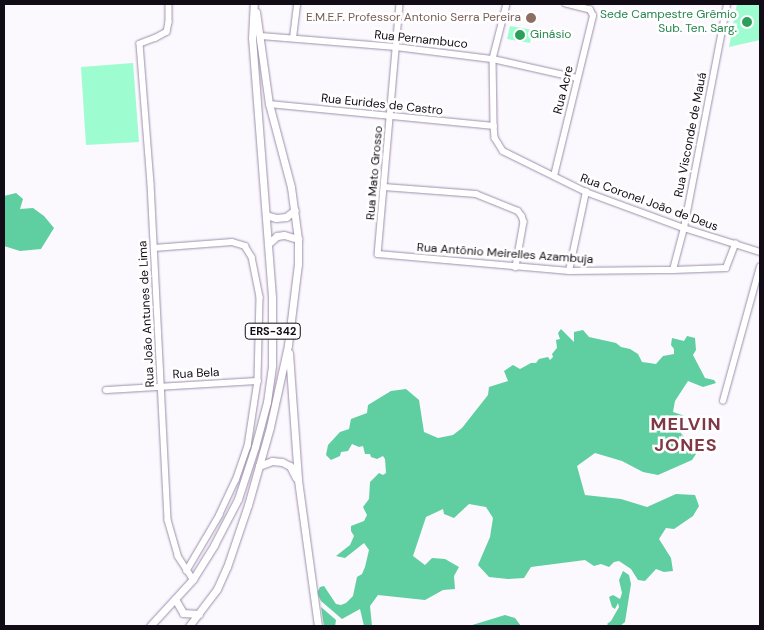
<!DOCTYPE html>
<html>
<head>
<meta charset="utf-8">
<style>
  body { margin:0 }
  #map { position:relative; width:764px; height:630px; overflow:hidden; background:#fbf8fe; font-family:"DM Sans",sans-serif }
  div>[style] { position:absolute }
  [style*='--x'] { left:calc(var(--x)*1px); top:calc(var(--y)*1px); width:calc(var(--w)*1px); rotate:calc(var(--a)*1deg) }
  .green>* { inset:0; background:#9efcd1 }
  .forest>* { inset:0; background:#5fcea0 }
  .roads { filter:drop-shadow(0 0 1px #9e8eab) drop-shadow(0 0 1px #9e8eab) }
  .minor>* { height:5.5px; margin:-2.75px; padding:0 2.75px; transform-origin:2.75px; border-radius:2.75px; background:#fff }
  .major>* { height:7px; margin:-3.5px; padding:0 3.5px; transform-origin:3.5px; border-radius:3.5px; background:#fff }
  .dots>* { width:14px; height:14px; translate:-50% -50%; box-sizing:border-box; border:2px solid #fff; border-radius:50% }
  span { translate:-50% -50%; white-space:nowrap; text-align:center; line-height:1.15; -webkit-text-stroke:5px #fff; paint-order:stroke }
  .shield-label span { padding:1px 4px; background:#fff; border:1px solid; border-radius:4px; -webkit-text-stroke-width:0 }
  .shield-label { font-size:11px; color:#110c16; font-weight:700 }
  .leisure-label { font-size:12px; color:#27864d }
  .right { translate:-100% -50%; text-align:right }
  .left { translate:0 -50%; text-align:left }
  .education-label { font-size:12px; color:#785e54 }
  .street-label { font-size:12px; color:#110c16 }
  .district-label { font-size:18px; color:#7f3844; font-weight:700; letter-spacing:1px }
  .frame { position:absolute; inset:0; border:5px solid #110c16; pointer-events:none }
</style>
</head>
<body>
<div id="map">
  <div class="green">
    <i style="clip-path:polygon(737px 4px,760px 4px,760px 40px,729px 47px)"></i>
    <i style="clip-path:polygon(510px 26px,533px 30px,530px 43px,507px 39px)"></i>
    <i style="clip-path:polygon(133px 63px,139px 142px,86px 145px,81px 67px)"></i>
  </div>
  <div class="forest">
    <i style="clip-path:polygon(16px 193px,23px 199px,20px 209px,33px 208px,44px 216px,54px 228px,41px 249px,20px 251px,4px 246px,4px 196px)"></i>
    <i style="clip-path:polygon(561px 329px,574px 342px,574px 332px,583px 330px,589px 337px,616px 343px,621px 347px,630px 349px,638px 354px,642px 362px,656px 364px,663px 356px,674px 354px,674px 349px,671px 345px,672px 338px,684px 341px,687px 336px,695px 338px,696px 350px,693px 355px,705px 378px,714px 380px,716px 383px,703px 387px,688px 381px,675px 401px,673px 412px,685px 416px,680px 421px,678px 429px,696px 454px,692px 460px,658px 475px,643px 472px,622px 461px,595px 453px,577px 466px,585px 495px,621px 499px,647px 507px,676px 494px,695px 495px,699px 506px,693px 516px,674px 529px,666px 528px,659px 539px,671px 558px,673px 571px,664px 572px,656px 569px,645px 581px,638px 580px,631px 569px,619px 561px,614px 562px,609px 567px,601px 564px,594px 566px,585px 560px,531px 567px,524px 578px,508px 579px,489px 577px,478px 565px,490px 537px,493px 518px,486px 507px,469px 504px,454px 518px,444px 514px,443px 509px,426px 517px,413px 556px,425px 565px,432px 558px,445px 559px,459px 567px,454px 576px,455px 589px,443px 590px,425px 600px,378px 595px,370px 606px,372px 626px,364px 626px,360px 609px,342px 619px,321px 601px,317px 593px,320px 587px,324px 586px,336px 604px,341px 605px,346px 603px,353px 596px,357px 577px,362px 574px,365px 567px,369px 550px,364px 543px,345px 558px,336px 556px,350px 545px,354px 536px,351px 531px,351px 526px,364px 521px,367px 515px,363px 507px,369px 499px,370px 482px,379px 473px,383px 475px,386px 473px,385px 459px,383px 456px,377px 459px,371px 457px,370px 454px,365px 454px,363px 446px,359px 447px,352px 444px,348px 451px,341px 452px,340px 456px,331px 460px,326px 455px,328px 445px,340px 432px,349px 429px,351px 419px,367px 413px,368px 405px,391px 391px,406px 389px,419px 400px,424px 432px,438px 438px,453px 435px,462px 428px,488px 395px,489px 387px,508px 381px,504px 371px,513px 365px,520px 369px,531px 363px,536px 363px,539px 359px,548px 357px,550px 360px,553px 357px,552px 354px,557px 348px,556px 340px,560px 339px,558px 333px)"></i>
    <i style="clip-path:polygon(623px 571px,629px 575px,631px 584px,625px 622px,620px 626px,609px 626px,607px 624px,611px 621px,619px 607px,618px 603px,615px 609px,612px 607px,609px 597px,613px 595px,620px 599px,622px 593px,619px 580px)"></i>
    <i style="clip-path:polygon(321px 607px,336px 620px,335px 626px,324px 626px)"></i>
    <i style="clip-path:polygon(505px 615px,515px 618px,521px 626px,469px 626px)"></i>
  </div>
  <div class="roads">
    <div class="minor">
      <i style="--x:169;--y:4;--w:18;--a:90"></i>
      <i style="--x:169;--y:22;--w:10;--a:101"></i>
      <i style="--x:167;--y:32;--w:13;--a:151"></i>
      <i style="--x:156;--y:38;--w:17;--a:159"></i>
      <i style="--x:140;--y:44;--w:140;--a:85.5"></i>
      <i style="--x:151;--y:184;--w:336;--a:87.1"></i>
      <i style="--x:168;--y:520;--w:37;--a:74"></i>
      <i style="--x:178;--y:556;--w:27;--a:57"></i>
      <i style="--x:400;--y:4;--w:251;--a:95"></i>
      <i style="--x:378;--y:254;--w:192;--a:5.1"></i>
      <i style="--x:569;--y:271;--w:104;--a:-0.6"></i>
      <i style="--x:673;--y:270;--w:53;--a:-2.2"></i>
      <i style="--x:726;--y:268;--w:26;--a:-69"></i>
      <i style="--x:507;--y:4;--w:57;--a:104.3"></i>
      <i style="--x:493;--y:59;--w:67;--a:89.1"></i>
      <i style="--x:494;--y:126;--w:12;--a:85"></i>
      <i style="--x:495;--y:138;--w:15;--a:58"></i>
      <i style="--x:503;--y:151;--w:93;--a:26.3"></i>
      <i style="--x:586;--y:192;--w:104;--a:20.2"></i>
      <i style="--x:684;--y:228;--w:80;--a:17.5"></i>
      <i style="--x:261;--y:36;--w:135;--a:4.7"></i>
      <i style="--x:396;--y:47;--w:98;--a:7.1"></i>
      <i style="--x:493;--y:59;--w:86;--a:12.7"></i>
      <i style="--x:293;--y:38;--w:34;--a:-83"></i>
      <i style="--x:269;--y:104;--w:226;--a:5.6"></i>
      <i style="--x:554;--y:176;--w:165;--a:-76.3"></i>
      <i style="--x:593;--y:16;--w:7;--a:-117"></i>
      <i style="--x:590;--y:10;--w:25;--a:-166"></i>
      <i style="--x:384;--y:187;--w:92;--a:4.4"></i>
      <i style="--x:476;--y:194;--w:45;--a:22"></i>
      <i style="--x:518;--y:211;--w:6;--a:51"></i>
      <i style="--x:522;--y:216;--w:6;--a:72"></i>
      <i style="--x:524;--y:222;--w:46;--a:100.1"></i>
      <i style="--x:154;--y:248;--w:78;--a:-4.4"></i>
      <i style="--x:232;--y:242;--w:14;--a:17"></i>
      <i style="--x:245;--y:246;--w:13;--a:58"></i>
      <i style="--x:252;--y:257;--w:41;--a:78.7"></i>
      <i style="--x:260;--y:297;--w:84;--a:91.4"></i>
      <i style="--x:258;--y:381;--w:66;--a:98.7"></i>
      <i style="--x:248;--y:446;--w:36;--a:109"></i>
      <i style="--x:236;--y:480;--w:38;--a:115"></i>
      <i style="--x:220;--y:515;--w:65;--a:120.5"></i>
      <i style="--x:673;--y:270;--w:43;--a:-75.3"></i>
      <i style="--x:684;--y:228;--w:228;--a:-79.1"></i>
      <i style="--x:569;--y:271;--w:81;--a:-77.9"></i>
      <i style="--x:106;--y:390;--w:152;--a:-3.4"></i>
      <i style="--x:723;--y:401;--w:139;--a:-74.6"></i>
    </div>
    <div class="major">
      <i style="--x:266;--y:215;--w:10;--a:17"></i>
      <i style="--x:276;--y:218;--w:10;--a:-6"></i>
      <i style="--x:286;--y:217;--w:11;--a:-38"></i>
      <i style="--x:268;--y:244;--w:12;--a:-42"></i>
      <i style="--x:277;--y:236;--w:7;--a:-8"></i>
      <i style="--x:284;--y:235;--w:15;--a:16"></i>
      <i style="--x:289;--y:353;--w:127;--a:85.9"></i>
      <i style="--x:298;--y:480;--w:147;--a:82.2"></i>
      <i style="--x:259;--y:466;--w:14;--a:-21"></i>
      <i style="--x:272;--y:461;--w:10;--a:6"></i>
      <i style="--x:282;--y:462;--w:9;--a:27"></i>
      <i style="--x:290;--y:466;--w:13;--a:63"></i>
      <i style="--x:175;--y:599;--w:16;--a:60"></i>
      <i style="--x:183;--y:613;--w:16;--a:4"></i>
      <i style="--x:150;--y:626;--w:64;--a:-47.5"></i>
      <i style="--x:193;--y:579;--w:40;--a:-58"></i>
      <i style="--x:214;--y:545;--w:52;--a:-62.4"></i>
      <i style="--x:238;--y:499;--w:55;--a:-71.9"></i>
      <i style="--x:255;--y:447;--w:47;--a:-75.1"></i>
      <i style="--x:267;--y:402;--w:37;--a:-82"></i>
      <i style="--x:272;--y:365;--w:68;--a:-90"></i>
      <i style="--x:272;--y:297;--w:260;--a:-94.4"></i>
      <i style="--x:252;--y:38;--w:34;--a:-87"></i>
      <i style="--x:189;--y:626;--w:46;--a:-52.9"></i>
      <i style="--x:217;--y:589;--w:24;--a:-66"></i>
      <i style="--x:227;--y:567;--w:65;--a:-71.3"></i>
      <i style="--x:248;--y:505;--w:81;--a:-74.2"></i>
      <i style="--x:270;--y:427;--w:84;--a:-77.6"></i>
      <i style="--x:288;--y:345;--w:82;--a:-83"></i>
      <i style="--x:298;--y:264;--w:25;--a:-90"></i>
      <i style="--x:298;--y:239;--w:52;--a:-97.7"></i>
      <i style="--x:291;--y:187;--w:86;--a:-104.8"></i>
      <i style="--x:269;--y:104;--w:93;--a:-98"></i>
    </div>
  </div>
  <div class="dots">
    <i style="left:531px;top:18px;background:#8d6e63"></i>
    <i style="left:747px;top:22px;background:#2e9e5b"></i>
    <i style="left:520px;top:35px;background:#2e9e5b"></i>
  </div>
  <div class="shield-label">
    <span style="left:273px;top:331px">ERS-342</span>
  </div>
  <div class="leisure-label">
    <span class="right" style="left:737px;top:22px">Sede Campestre Grêmio<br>Sub. Ten. Sarg.</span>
    <span class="left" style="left:530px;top:35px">Ginásio</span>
  </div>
  <div class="education-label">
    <span class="right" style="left:521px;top:18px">E.M.E.F. Professor Antonio Serra Pereira</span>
  </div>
  <div class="street-label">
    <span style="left:421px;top:40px;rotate:6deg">Rua Pernambuco</span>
    <span style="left:564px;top:90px;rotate:-76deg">Rua Acre</span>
    <span style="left:382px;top:105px;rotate:6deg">Rua Eurides de Castro</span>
    <span style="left:691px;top:135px;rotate:-79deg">Rua Visconde de Mauá</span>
    <span style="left:375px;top:173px;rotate:-85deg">Rua Mato Grosso</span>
    <span style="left:649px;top:203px;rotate:20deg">Rua Coronel João de Deus</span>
    <span style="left:505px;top:254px;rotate:4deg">Rua Antônio Meirelles Azambuja</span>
    <span style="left:147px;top:314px;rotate:-93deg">Rua João Antunes de Lima</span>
    <span style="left:196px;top:374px;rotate:-3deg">Rua Bela</span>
  </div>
  <div class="district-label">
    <span style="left:686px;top:435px">MELVIN<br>JONES</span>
  </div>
  <div class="frame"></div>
</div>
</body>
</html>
